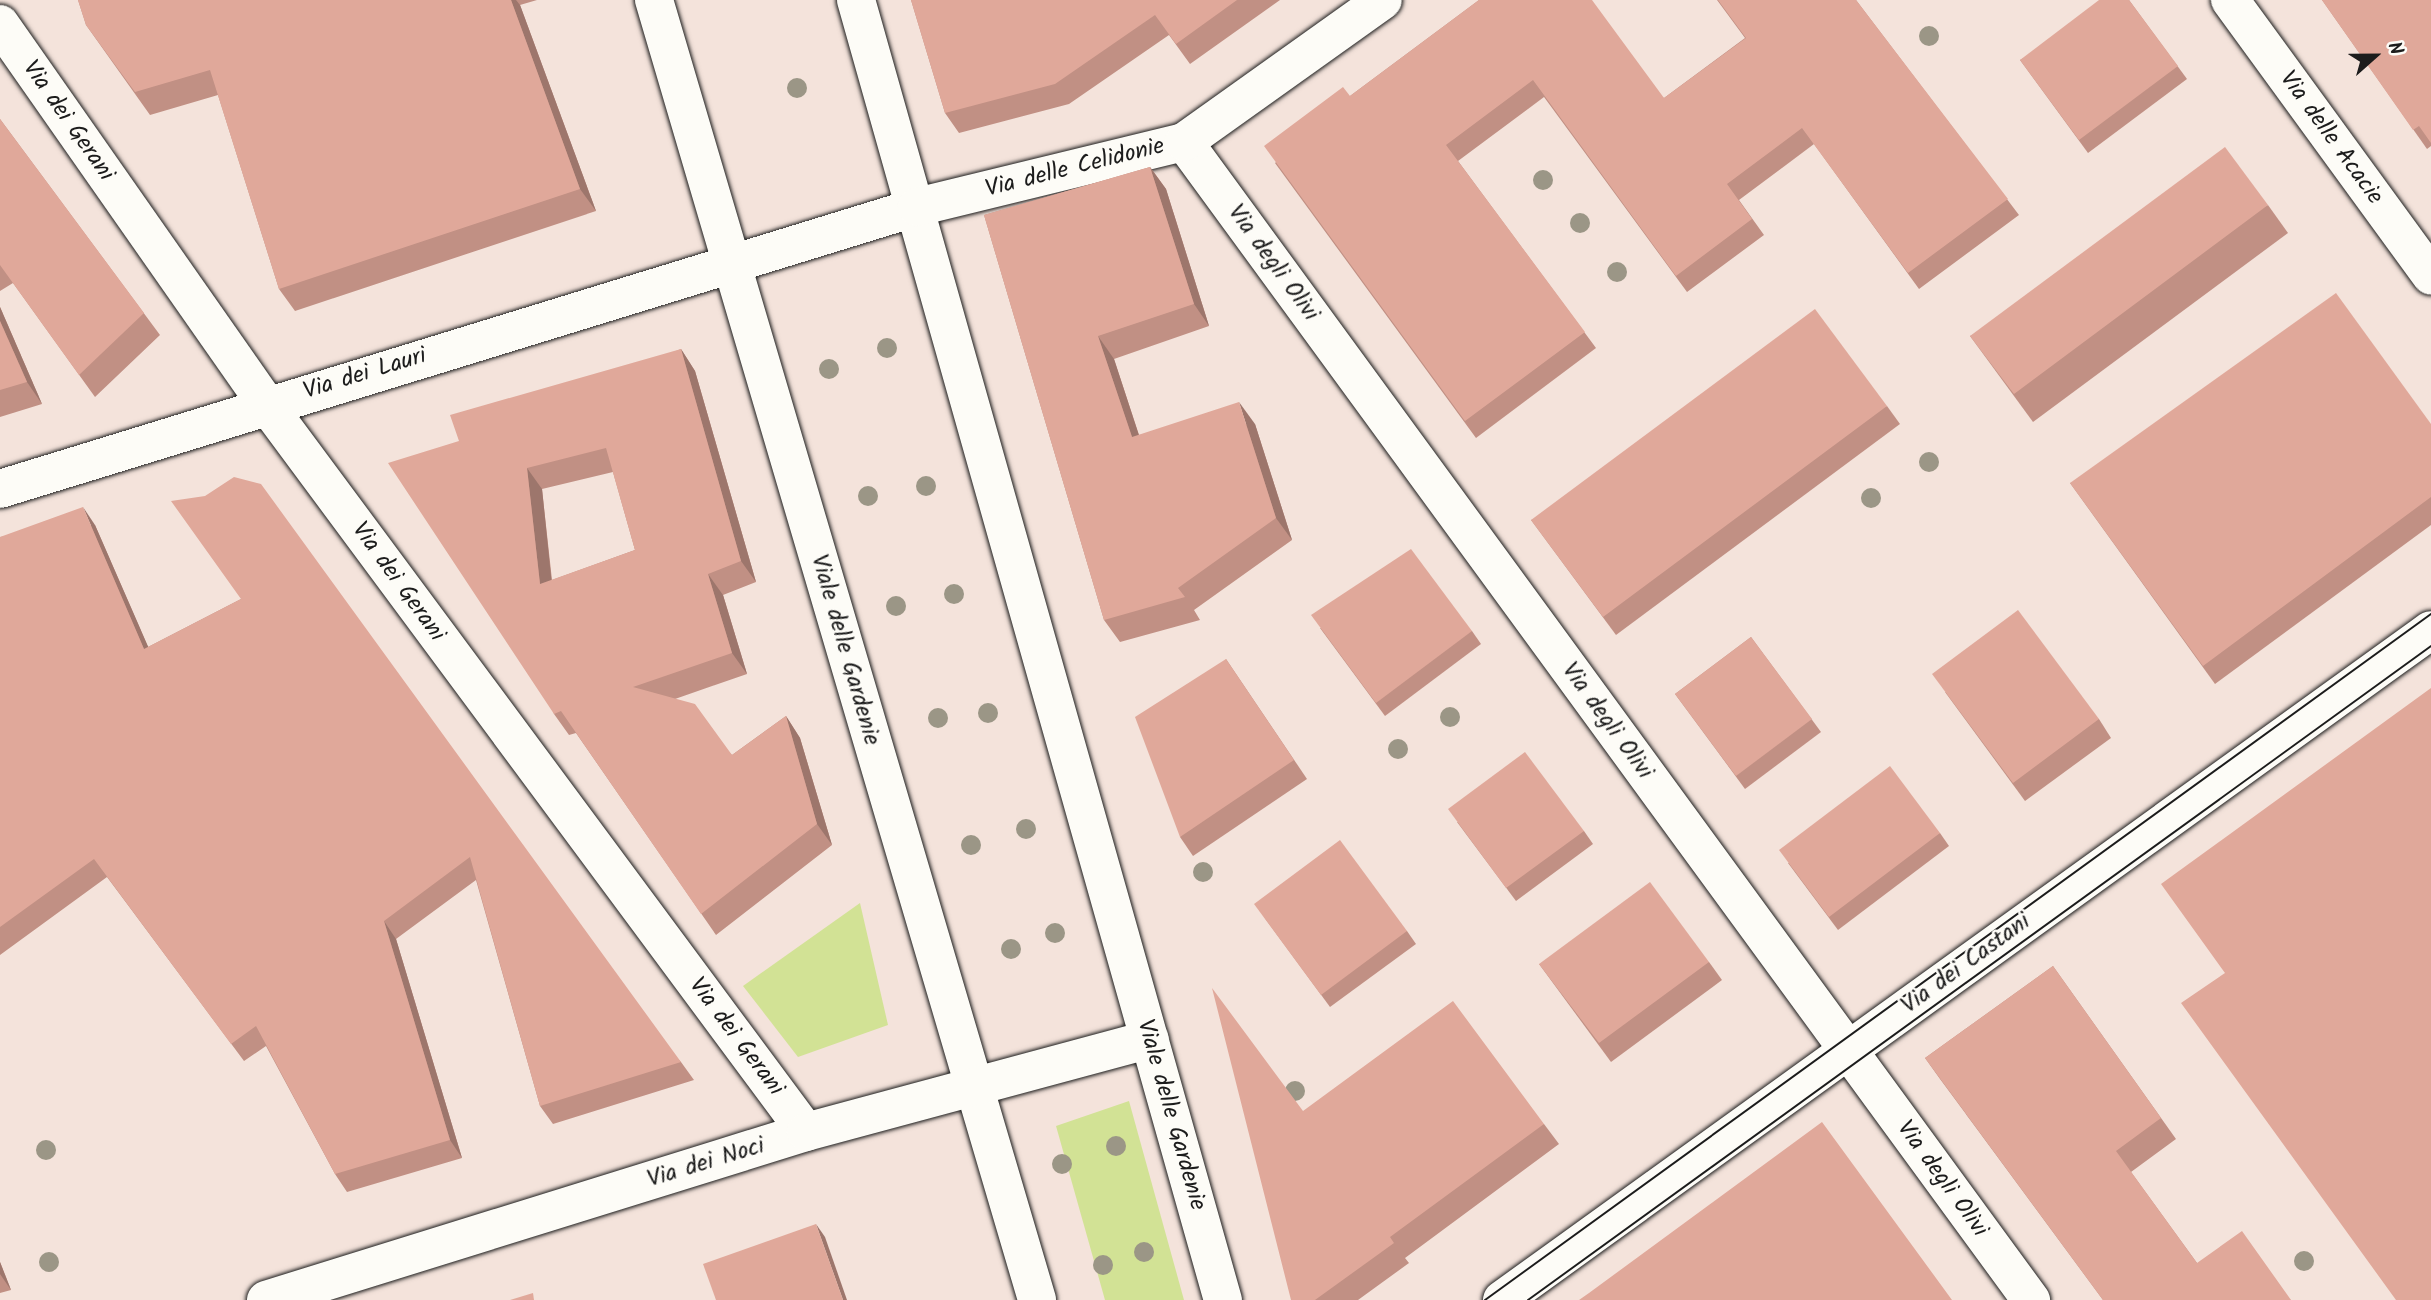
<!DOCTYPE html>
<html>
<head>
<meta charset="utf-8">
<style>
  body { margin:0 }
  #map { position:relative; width:2431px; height:1300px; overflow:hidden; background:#f4e3db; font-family:Kalam,sans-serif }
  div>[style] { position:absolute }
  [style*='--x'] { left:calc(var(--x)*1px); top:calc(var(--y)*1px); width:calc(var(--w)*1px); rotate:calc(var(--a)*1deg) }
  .green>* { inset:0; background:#d2e295 }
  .roads { filter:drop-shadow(0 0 2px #1c1c1c) drop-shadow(0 0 2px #1c1c1c) }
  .minor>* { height:38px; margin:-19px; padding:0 19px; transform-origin:19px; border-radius:19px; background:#fdfcf7 }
  .tertiary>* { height:38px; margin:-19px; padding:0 19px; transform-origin:19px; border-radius:19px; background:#fdfcf7 }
  .tram>* { height:2px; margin:-1px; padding:0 1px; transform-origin:1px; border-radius:1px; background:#1c1c1c }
  .trees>* { width:20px; height:20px; margin:-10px; border-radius:50%; background:#9b9686 }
  .wall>* { inset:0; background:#c19084 }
  .shaded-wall>* { inset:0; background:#9d766c }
  .building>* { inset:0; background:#e0a89a }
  span { translate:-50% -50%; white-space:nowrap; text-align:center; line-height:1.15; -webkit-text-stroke:5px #fdfcf7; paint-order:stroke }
  .street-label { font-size:24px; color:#1c1c1c }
  .north { position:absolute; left:2340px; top:21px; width:70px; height:70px; -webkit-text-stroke:5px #fdfcf7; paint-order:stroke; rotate:69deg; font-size:19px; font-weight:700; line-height:28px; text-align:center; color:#1c1c1c }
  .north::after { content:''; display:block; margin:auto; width:24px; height:32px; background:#1c1c1c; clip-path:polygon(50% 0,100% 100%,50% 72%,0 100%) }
</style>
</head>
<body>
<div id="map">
  <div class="green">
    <i style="clip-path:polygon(860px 903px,888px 1025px,798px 1057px,743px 986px)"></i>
    <i style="clip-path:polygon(1129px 1101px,1184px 1300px,1105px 1300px,1056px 1126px)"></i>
  </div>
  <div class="roads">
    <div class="minor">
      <i style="--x:654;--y:0;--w:1355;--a:73.58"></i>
      <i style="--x:856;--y:0;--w:1351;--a:74.24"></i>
      <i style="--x:2230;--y:0;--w:341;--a:53.9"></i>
      <i style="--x:0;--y:24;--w:464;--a:55"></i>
      <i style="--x:266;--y:404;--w:906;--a:53.43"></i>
      <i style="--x:1184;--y:142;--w:1435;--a:53.82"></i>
      <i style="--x:0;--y:489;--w:959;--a:-17.09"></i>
      <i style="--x:917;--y:207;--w:275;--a:-13.7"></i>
      <i style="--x:1184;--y:142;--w:244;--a:-35.5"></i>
      <i style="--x:266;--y:1300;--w:566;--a:-17.28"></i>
      <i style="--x:806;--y:1132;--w:356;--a:-15.1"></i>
    </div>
    <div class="tertiary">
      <i style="--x:1502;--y:1300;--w:1145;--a:-35.8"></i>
    </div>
  </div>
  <div class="tram">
    <i style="--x:1485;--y:1300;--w:1169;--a:-35.95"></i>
    <i style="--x:1528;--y:1300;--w:1115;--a:-35.91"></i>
  </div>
  <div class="trees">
    <i style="left:1929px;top:36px"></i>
    <i style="left:797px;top:88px"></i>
    <i style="left:1543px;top:180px"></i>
    <i style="left:1580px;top:223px"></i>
    <i style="left:1617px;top:272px"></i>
    <i style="left:887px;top:348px"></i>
    <i style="left:829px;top:369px"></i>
    <i style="left:1929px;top:462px"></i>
    <i style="left:926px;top:486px"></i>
    <i style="left:868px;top:496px"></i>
    <i style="left:1871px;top:498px"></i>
    <i style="left:954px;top:594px"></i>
    <i style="left:896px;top:606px"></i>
    <i style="left:988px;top:713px"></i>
    <i style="left:1450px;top:717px"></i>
    <i style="left:938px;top:718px"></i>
    <i style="left:1398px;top:749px"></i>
    <i style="left:1026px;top:829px"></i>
    <i style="left:971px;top:845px"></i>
    <i style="left:1203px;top:872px"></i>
    <i style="left:1055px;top:933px"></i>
    <i style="left:1011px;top:949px"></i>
    <i style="left:1295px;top:1091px"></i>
    <i style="left:1116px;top:1146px"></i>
    <i style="left:46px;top:1150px"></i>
    <i style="left:1062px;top:1164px"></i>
    <i style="left:1144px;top:1252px"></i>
    <i style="left:2304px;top:1261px"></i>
    <i style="left:49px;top:1262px"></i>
    <i style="left:1103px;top:1265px"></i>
  </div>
  <div class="wall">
    <i style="clip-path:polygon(78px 0,537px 0,520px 5px,596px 211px,295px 311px,279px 289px,218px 95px,150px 115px,86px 25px)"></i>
    <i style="clip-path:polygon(911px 0,1280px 0,1190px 64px,1169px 35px,1069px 104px,959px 133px,945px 113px)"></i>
    <i style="clip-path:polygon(1479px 0,1664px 98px,1745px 38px,1717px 0,1856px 0,2019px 215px,1919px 289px,1814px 144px,1739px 200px,1764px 235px,1687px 292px,1544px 97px,1458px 161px,1596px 348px,1476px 438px,1275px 163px,1350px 96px)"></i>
    <i style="clip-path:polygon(2129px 0,2187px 79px,2088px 153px,2020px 60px)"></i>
    <i style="clip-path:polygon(2322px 0,2431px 0,2431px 146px,2427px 149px)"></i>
    <i style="clip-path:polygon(0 119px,160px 335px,95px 397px,13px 283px,0 291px)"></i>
    <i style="clip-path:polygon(1150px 167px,1166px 189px,1209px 326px,1114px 359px,1139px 435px,1255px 424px,1292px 540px,1194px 610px,1200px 620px,1120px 642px,1104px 620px,984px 215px)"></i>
    <i style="clip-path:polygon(2268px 205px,2288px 233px,2033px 422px,1970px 336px)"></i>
    <i style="clip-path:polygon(0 307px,42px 404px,0 417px)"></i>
    <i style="clip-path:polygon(evenodd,681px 349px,695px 371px,756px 582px,723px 595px,747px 674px,675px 699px,732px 755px,786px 716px,800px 738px,832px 845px,716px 935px,576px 733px,569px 735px,554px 714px,459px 441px,681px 349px,613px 472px,635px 550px,552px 580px,542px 489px,613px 472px)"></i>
    <i style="clip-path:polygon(1887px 406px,1900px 424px,1616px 635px,1531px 520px)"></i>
    <i style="clip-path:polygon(2431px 424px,2431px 525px,2215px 684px,2070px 483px)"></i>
    <i style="clip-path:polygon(95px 525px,148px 647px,241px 599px,681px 1062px,694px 1080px,553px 1124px,540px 1106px,476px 880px,396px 939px,462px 1158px,347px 1192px,335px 1174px,266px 1046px,244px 1061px,107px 877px,0 955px,0 537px)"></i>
    <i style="clip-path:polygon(1320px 628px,1472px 631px,1481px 644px,1385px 716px)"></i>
    <i style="clip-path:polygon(1751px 637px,1821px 732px,1745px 789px,1675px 694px)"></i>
    <i style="clip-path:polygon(1226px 659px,1307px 779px,1193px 856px,1180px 837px)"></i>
    <i style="clip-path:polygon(1945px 692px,2099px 719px,2111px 738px,2025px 801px)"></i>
    <i style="clip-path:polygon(1457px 822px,1584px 831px,1593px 844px,1516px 901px)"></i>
    <i style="clip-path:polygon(1940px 833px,1949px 846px,1838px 930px,1788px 863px)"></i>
    <i style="clip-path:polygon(1264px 917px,1407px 931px,1416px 944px,1330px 1007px)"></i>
    <i style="clip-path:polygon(1709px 962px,1722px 980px,1611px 1062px,1539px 964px)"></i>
    <i style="clip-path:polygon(2053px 966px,2176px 1139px,2131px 1172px,2197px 1263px,2291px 1300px,2103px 1300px,1940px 1079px,1925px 1058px)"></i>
    <i style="clip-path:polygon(1303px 1111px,1544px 1124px,1559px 1144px,1405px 1258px,1409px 1263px,1358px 1300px,1291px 1300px)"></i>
    <i style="clip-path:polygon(0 1262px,11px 1290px,0 1293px)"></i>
  </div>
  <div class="shaded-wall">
    <i style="clip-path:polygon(511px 0,516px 0,520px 5px,596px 211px,580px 189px)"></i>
    <i style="clip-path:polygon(1150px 167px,1166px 189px,1209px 326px,1194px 304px)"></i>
    <i style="clip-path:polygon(0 307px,42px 404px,27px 382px,0 321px)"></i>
    <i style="clip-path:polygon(1098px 336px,1114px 359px,1147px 460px,1132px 437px)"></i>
    <i style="clip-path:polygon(681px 349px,695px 371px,756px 582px,741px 561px)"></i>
    <i style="clip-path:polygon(1239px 402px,1255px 424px,1292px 540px,1276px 518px)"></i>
    <i style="clip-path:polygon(527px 468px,542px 489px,554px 605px,540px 584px)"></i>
    <i style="clip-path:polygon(83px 507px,95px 525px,157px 667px,144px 649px)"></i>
    <i style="clip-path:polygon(708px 574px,723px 595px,747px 674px,732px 653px)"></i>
    <i style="clip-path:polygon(786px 716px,800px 738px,832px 845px,817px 824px)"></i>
    <i style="clip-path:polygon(384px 921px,396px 939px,462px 1158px,450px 1140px)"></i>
    <i style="clip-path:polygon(816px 1224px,825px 1237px,847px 1300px,843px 1300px)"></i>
    <i style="clip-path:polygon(0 1262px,11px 1290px,0 1274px)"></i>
  </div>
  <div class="building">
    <i style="clip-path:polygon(78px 0,511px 0,580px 189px,279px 289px,210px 70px,135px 92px,86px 25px)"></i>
    <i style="clip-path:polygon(911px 0,1237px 0,1176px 44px,1155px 15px,1055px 84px,945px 113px)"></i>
    <i style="clip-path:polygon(1479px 0,1592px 0,1664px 98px,1746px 38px,1718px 0,1856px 0,2008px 199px,1908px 273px,1802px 128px,1727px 184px,1752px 219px,1676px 276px,1533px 80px,1446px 145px,1585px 332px,1465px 421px,1264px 146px,1343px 87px,1350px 96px)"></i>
    <i style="clip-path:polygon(2099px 0,2129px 0,2178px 66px,2079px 140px,2020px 60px)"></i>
    <i style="clip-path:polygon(2322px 0,2431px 0,2431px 143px,2419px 126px,2413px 130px)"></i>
    <i style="clip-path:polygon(0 119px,144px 313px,79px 375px,0 265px)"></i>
    <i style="clip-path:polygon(2225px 147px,2268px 205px,2014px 394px,1970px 336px)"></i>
    <i style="clip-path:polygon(1150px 167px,1194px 304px,1098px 336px,1132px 437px,1239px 402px,1276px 518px,1178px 588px,1185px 597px,1104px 620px,984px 215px)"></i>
    <i style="clip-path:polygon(2336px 293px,2431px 424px,2431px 497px,2203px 666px,2070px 483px)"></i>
    <i style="clip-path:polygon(1815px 309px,1887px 406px,1603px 617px,1531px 520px)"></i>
    <i style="clip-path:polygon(0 321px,27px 382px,0 390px)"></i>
    <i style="clip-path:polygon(evenodd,681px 349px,741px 561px,708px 574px,732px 653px,633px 687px,695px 704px,732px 755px,786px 716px,817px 824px,701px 914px,561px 711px,554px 714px,388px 463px,459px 441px,450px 415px,681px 349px,606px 448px,635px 550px,540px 584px,527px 468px,606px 448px)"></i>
    <i style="clip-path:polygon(234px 477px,261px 484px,681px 1062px,540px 1106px,470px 857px,384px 921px,450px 1140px,335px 1174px,256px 1026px,231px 1044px,94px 859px,0 927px,0 537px,83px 507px,144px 649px,241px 599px,171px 501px,205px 496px)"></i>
    <i style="clip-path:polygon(1411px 549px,1472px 631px,1376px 703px,1311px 615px)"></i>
    <i style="clip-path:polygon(2018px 610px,2099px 719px,2013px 783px,1932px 674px)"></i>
    <i style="clip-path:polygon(1751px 637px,1812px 719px,1736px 776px,1675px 694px)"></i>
    <i style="clip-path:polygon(1226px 659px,1294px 760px,1180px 837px,1135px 717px)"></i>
    <i style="clip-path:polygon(2431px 688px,2431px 1300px,2396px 1300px,2181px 1003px,2225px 973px,2161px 884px)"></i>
    <i style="clip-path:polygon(1525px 752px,1584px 831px,1506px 888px,1448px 809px)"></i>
    <i style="clip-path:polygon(1890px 766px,1940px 833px,1829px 917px,1779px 850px)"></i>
    <i style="clip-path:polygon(1340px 840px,1407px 931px,1321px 995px,1254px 904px)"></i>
    <i style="clip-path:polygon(1650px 882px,1709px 962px,1599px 1043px,1539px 964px)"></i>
    <i style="clip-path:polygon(2053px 966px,2161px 1118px,2116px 1151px,2197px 1263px,2242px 1231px,2291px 1300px,2103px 1300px,1925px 1058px)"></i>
    <i style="clip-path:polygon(1212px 988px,1303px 1111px,1453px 1001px,1544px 1124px,1390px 1237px,1394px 1243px,1315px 1300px,1291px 1300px)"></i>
    <i style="clip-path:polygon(1822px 1122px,1952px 1300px,1579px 1300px,1589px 1293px)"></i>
    <i style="clip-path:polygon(816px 1224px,843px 1300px,716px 1300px,703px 1264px)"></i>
    <i style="clip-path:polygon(533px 1293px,534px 1300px,510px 1300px)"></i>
  </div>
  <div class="street-label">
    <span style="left:68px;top:121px;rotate:55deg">Via dei Gerani</span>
    <span style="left:2331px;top:138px;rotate:54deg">Via delle Acacie</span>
    <span style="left:1075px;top:168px;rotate:-14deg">Via delle Celidonie</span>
    <span style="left:1273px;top:263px;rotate:54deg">Via degli Olivi</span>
    <span style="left:365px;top:374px;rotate:-17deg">Via dei Lauri</span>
    <span style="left:398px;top:582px;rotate:54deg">Via dei Gerani</span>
    <span style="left:845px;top:650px;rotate:74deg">Viale delle Gardenie</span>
    <span style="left:1607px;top:721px;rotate:54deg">Via degli Olivi</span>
    <span style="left:1966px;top:964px;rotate:-36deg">Via dei Castani</span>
    <span style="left:736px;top:1037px;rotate:53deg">Via dei Gerani</span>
    <span style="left:1171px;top:1115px;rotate:74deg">Viale delle Gardenie</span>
    <span style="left:706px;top:1163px;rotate:-17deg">Via dei Noci</span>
    <span style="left:1942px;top:1179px;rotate:54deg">Via degli Olivi</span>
  </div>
  <div class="north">N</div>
</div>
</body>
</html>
